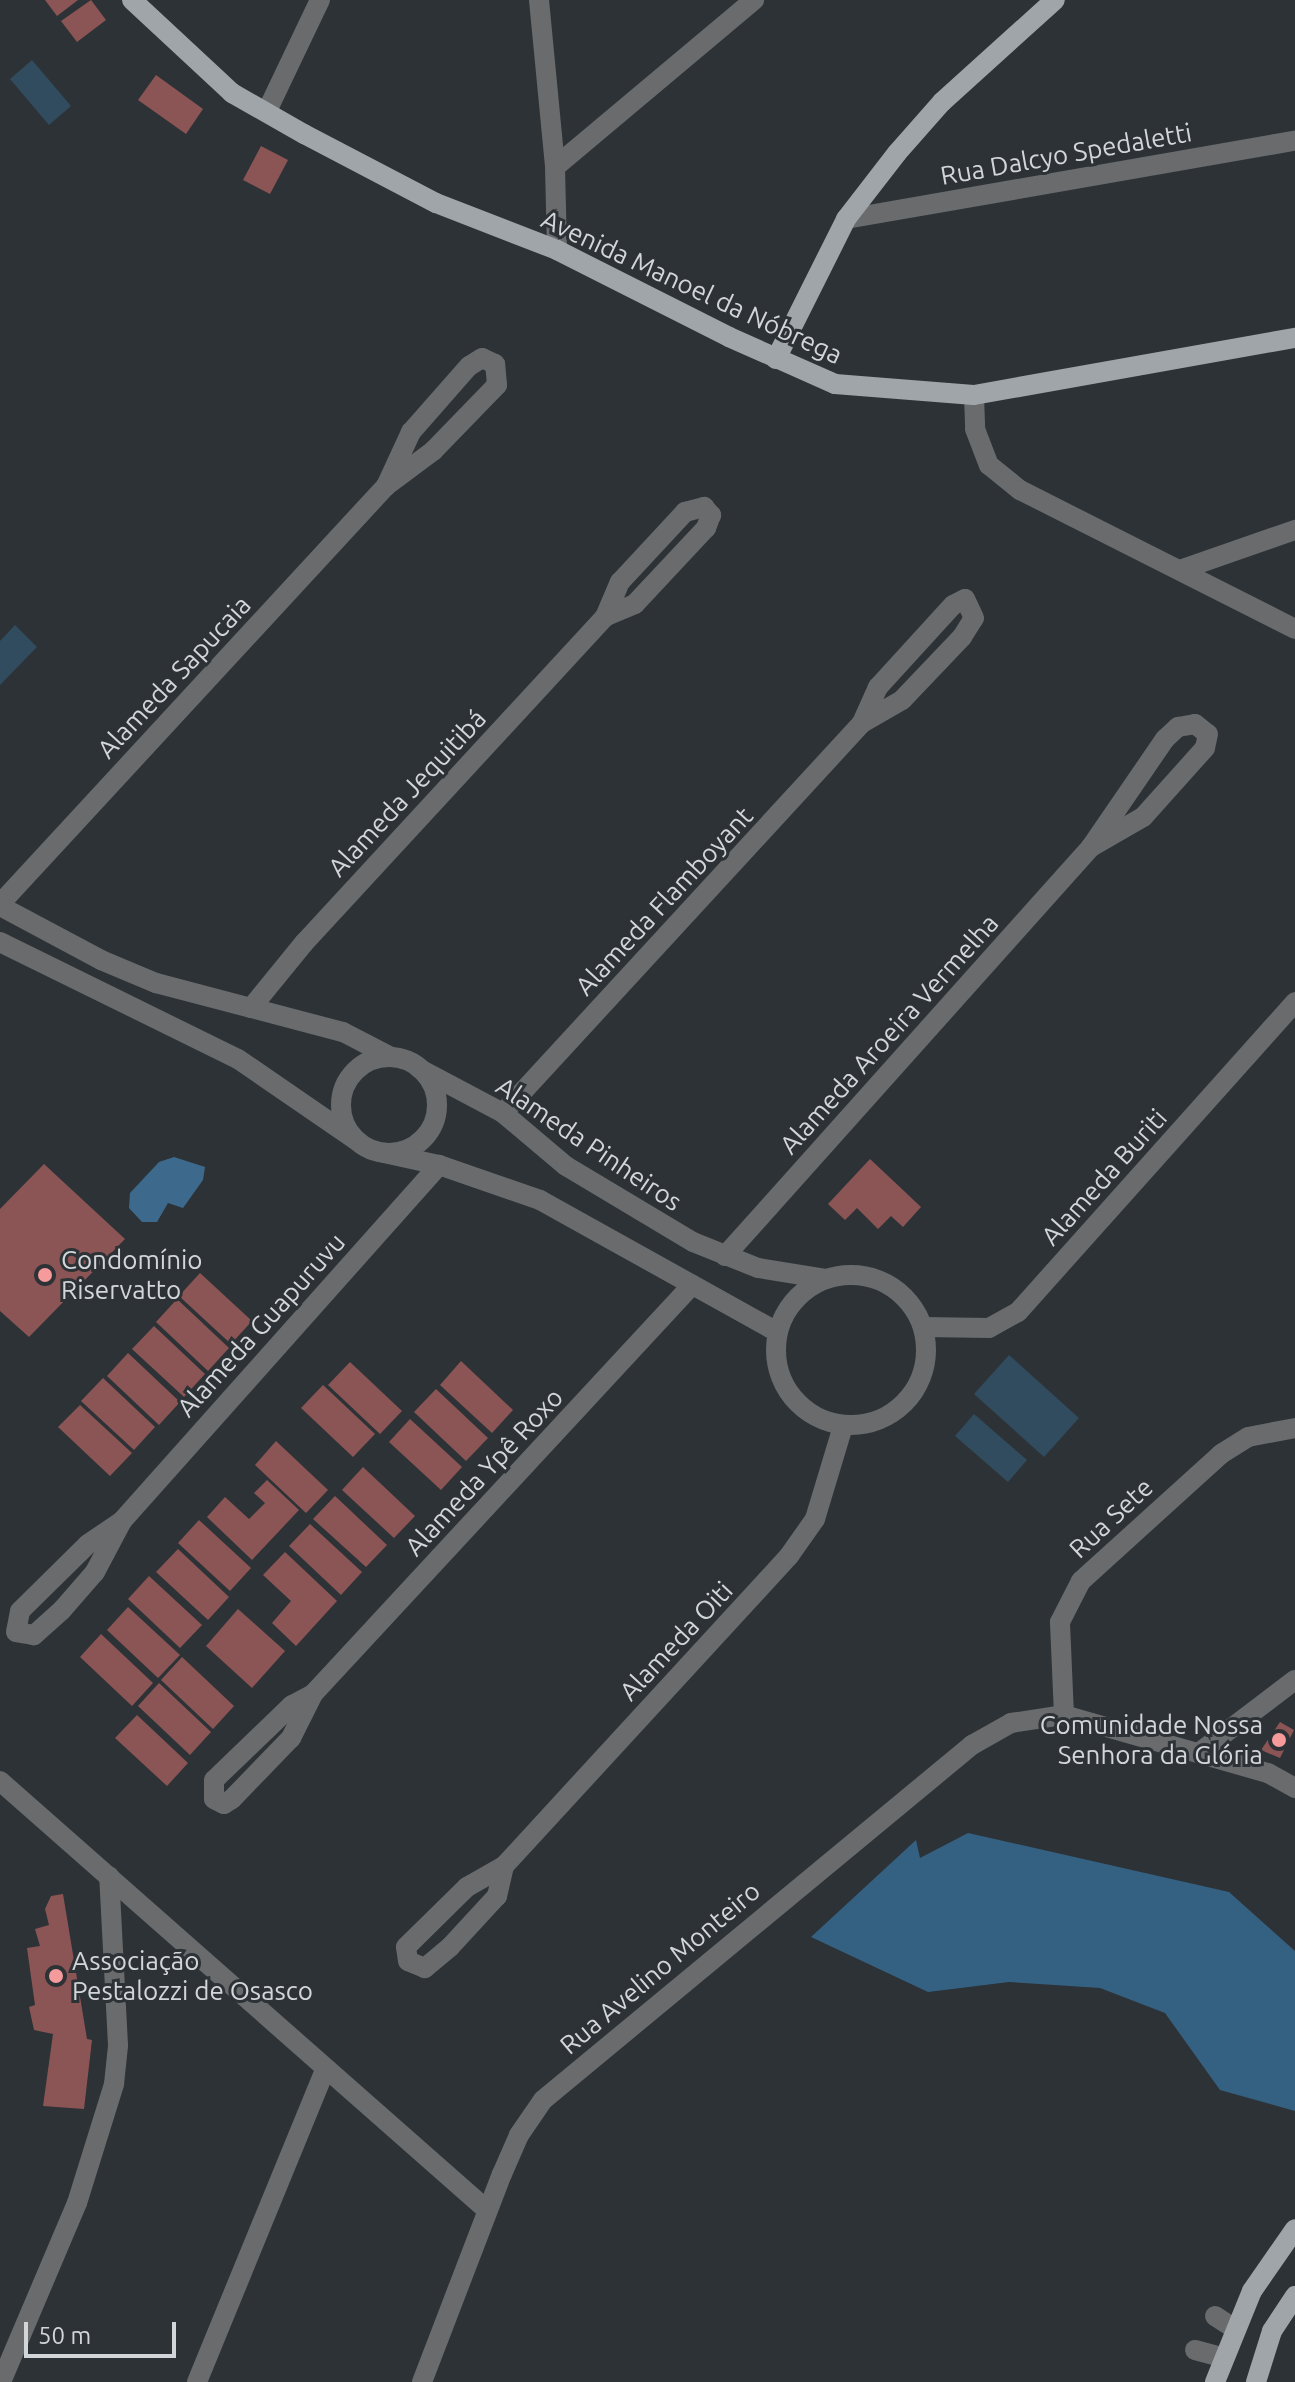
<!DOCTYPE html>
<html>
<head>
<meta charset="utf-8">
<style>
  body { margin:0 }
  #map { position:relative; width:1295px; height:2382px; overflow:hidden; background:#2d3236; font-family:Ubuntu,sans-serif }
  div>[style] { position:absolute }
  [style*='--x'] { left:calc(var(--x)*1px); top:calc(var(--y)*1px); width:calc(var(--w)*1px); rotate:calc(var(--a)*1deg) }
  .green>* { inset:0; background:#324c5f }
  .forest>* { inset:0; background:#346182 }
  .water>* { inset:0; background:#3d6a8c }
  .building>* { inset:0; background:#8c5555 }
  .minor>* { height:20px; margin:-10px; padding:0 10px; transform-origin:10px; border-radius:10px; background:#696b6d }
  .minor>.ring { margin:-10px; padding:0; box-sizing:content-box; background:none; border:20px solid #696b6d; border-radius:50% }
  .major>* { height:20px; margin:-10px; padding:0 10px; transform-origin:10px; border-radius:10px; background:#a0a5a9 }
  .dots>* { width:22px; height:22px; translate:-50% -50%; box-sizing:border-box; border:4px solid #2d3236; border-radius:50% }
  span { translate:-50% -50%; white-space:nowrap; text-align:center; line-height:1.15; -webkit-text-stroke:6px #2d3236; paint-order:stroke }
  .street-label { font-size:26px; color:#d3d6d9 }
  .poi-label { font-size:26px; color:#d3d6d9 }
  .left { translate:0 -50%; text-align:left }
  .right { translate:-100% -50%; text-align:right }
  .scale { position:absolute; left:24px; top:2322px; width:152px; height:36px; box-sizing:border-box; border:4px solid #d3d6d9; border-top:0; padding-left:10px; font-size:24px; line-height:28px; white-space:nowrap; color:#d3d6d9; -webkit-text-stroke:6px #2d3236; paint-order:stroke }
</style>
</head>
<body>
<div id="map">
  <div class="green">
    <i style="clip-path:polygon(32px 60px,71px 106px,49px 125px,10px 79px)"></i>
    <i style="clip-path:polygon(15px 625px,37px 647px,0 685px,0 641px)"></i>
    <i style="clip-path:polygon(1009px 1355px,1079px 1418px,1044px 1457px,974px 1394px)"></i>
    <i style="clip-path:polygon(974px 1414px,1027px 1460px,1008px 1482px,955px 1436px)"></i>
  </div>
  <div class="forest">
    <i style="clip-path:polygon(968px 1833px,1229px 1892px,1295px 1951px,1295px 2111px,1220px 2090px,1165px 2013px,1100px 1988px,1009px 1982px,928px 1992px,811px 1937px,916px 1840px,920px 1858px)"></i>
  </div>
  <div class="water">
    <i style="clip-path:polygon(174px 1157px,205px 1167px,203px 1180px,183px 1208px,168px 1203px,157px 1222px,142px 1222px,129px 1208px,130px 1193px,159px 1162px)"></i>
  </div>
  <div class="building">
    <i style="clip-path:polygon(45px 0,78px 0,57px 16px)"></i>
    <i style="clip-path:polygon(91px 0,106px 20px,77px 42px,61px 21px)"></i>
    <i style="clip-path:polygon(156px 75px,203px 109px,186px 134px,138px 100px)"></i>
    <i style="clip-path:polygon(261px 146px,288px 160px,270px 194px,243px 180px)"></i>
    <i style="clip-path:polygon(870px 1159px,921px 1207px,903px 1227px,891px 1216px,878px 1229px,857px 1208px,845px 1220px,828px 1204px)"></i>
    <i style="clip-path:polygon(44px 1164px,125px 1239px,29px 1337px,0 1311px,0 1209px)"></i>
    <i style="clip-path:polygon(200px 1273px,252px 1321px,231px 1344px,179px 1296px)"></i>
    <i style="clip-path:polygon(177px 1299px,229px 1348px,208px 1371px,156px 1322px)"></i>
    <i style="clip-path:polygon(154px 1326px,205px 1374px,184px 1397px,132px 1349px)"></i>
    <i style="clip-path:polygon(128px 1353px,180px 1402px,159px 1425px,107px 1376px)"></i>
    <i style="clip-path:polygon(461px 1361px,513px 1410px,492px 1433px,440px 1385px)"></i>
    <i style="clip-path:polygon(350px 1362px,402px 1411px,380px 1434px,328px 1385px)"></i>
    <i style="clip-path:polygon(103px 1378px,155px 1427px,134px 1450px,81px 1401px)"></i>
    <i style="clip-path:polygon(323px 1385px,375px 1434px,353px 1457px,301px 1408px)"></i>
    <i style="clip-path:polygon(436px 1389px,488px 1438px,466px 1461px,414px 1412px)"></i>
    <i style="clip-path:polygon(80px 1405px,132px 1453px,110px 1476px,58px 1427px)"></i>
    <i style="clip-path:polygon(410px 1419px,462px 1467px,441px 1490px,389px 1442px)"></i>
    <i style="clip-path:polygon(276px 1441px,328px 1490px,306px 1513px,255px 1465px)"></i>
    <i style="clip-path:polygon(363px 1467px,415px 1516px,394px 1538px,342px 1490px)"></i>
    <i style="clip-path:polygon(267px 1480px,299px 1510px,252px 1560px,207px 1517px,225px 1497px,249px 1519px,265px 1503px,254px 1493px)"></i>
    <i style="clip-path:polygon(335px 1496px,387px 1545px,366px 1567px,313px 1519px)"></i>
    <i style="clip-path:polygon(199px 1520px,251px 1568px,230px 1591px,178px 1543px)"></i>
    <i style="clip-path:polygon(310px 1524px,362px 1572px,341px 1595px,289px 1546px)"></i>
    <i style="clip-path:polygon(178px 1549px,229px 1597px,208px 1620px,156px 1572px)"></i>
    <i style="clip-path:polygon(285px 1552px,337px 1601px,296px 1646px,272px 1623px,291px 1601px,263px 1575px)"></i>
    <i style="clip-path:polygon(149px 1576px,202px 1625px,180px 1648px,128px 1599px)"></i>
    <i style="clip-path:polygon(128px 1607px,180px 1655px,158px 1678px,107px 1630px)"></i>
    <i style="clip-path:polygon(238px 1609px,285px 1651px,252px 1688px,206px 1646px)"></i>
    <i style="clip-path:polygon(101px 1634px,153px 1683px,132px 1706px,80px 1657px)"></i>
    <i style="clip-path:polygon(182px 1657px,234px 1706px,213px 1729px,161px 1680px)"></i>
    <i style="clip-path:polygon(159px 1683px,211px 1732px,190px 1755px,138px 1706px)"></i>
    <i style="clip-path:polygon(137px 1715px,188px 1763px,167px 1786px,115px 1738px)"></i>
    <i style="clip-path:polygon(1280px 1722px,1294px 1730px,1280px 1758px,1261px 1750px)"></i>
    <i style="clip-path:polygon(63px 1894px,87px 2039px,92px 2040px,84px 2109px,43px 2106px,53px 2034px,34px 2030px,29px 2007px,35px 2005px,27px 1948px,40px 1946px,35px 1929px,49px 1925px,45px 1909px,51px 1896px)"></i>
  </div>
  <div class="minor">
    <i style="--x:539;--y:0;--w:168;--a:84.5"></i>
    <i style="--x:555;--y:167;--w:83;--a:88.6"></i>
    <i style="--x:267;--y:111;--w:123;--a:-64.5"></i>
    <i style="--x:555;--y:167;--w:260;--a:-40"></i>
    <i style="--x:846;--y:219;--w:456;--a:-9.9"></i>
    <i style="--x:974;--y:395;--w:34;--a:88"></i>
    <i style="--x:975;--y:429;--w:39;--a:69"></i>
    <i style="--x:989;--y:465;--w:40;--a:39"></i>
    <i style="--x:1020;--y:490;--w:308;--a:26.8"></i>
    <i style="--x:1180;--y:570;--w:122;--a:-19.2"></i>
    <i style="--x:0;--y:904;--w:569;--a:-47.28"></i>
    <i style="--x:386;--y:486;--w:59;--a:-36.7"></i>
    <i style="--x:433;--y:451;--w:92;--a:-45.9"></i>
    <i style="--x:497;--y:385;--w:21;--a:-95"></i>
    <i style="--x:495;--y:364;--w:14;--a:-155"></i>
    <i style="--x:482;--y:358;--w:15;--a:148"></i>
    <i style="--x:469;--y:366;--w:88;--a:131.3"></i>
    <i style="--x:411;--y:432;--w:60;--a:114.8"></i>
    <i style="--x:0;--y:906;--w:115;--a:28.1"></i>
    <i style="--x:101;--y:960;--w:60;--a:22.7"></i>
    <i style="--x:156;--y:983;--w:193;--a:14.7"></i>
    <i style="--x:343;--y:1032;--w:54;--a:27.5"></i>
    <i style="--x:0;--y:942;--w:265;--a:26.2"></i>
    <i style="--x:238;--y:1059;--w:143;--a:34.5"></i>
    <i style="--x:251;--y:1008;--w:84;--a:-50.8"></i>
    <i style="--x:304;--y:943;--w:444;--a:-47.3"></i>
    <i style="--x:605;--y:617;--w:38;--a:-67"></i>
    <i style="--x:620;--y:582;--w:96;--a:-47.1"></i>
    <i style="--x:685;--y:512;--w:20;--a:-15"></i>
    <i style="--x:704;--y:507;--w:11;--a:49"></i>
    <i style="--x:711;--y:515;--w:14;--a:111"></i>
    <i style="--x:706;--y:528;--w:104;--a:133.1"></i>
    <i style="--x:635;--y:604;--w:33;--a:157"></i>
    <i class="ring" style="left:341px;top:1057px;width:76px;height:76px"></i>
    <i style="--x:420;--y:1069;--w:94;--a:27.9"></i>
    <i style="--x:503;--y:1113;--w:82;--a:40.1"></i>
    <i style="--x:566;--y:1166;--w:148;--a:30.9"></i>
    <i style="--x:693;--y:1242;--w:70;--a:21.8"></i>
    <i style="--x:758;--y:1268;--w:68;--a:9.3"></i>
    <i style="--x:503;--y:1113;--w:530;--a:-47.37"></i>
    <i style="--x:862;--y:723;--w:46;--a:-29.9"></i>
    <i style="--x:902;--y:700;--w:87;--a:-46.4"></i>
    <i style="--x:962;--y:637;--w:22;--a:-58"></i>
    <i style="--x:974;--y:618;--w:21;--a:-115"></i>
    <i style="--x:965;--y:599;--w:13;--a:153"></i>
    <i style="--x:953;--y:605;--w:111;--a:132.4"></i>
    <i style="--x:878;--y:687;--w:39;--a:114"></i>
    <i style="--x:384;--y:1153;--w:56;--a:12.3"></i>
    <i style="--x:439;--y:1165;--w:107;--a:19.1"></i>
    <i style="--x:540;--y:1200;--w:271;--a:29.1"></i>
    <i style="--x:725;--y:1256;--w:549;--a:-48.18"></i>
    <i style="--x:1091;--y:847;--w:131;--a:-55.6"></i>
    <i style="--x:1165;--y:739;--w:18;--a:-43"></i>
    <i style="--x:1178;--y:727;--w:17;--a:-10"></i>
    <i style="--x:1195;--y:724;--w:16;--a:38"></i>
    <i style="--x:1208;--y:734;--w:14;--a:102"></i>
    <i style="--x:1205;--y:748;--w:93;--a:131.9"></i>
    <i style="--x:1143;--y:817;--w:60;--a:150"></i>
    <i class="ring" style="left:776px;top:1275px;width:130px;height:130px"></i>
    <i style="--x:923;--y:1327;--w:66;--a:0.9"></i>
    <i style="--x:989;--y:1328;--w:33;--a:-29"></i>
    <i style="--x:1018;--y:1312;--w:416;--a:-48.2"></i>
    <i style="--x:122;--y:1521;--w:58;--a:117.9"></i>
    <i style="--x:95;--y:1572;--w:50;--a:131"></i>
    <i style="--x:62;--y:1610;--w:38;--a:138"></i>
    <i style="--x:34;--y:1635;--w:18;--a:-171"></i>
    <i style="--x:16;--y:1632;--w:21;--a:-79"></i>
    <i style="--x:20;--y:1611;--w:95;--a:-44.6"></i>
    <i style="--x:88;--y:1544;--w:41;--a:-34.1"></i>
    <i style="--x:122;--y:1521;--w:477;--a:-48.3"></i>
    <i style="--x:313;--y:1694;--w:24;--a:152"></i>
    <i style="--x:292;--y:1705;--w:108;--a:136.1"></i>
    <i style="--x:214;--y:1780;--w:19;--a:90"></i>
    <i style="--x:214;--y:1799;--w:11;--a:27"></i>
    <i style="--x:224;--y:1804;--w:9;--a:-32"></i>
    <i style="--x:232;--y:1799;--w:85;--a:-46"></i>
    <i style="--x:291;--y:1738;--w:49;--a:-63.4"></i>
    <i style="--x:313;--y:1694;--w:558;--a:-47.18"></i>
    <i style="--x:1064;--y:1715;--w:93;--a:-92.5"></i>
    <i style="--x:1060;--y:1622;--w:46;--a:-62.9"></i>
    <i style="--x:1081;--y:1581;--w:189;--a:-42.2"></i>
    <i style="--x:1221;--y:1454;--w:32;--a:-32"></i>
    <i style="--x:1248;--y:1437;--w:48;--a:-10.8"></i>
    <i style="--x:1200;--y:1752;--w:119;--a:-37.2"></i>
    <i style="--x:0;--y:1781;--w:649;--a:41.38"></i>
    <i style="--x:504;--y:1866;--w:31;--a:103"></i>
    <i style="--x:497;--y:1896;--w:69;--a:132.7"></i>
    <i style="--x:450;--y:1947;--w:33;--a:140"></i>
    <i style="--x:425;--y:1968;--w:18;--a:-158"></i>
    <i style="--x:408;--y:1961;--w:14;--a:-98"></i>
    <i style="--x:406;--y:1947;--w:86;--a:-44.5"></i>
    <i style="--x:467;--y:1887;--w:43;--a:-29.6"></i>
    <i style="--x:504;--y:1866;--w:421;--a:-47.4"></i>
    <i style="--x:789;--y:1556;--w:45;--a:-54.9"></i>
    <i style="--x:815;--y:1519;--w:97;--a:-73.2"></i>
    <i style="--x:1215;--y:2316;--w:24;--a:33"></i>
    <i style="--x:1195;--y:2350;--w:30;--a:15"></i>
    <i style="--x:1;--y:2382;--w:194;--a:-67"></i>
    <i style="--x:77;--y:2203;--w:125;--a:-72.7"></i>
    <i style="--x:114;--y:2084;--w:39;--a:-84"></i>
    <i style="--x:118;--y:2045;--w:169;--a:-93"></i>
    <i style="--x:197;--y:2382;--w:337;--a:-67.7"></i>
    <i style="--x:422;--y:2382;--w:223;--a:-69"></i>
    <i style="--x:502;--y:2174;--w:43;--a:-66.4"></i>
    <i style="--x:519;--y:2135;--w:42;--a:-55.6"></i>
    <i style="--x:543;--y:2100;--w:557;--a:-39.61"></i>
    <i style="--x:972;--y:1745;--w:45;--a:-29.4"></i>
    <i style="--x:1011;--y:1723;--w:54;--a:-8.6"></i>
    <i style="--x:1064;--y:1715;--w:212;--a:15.9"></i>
    <i style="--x:1268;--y:1773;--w:31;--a:29"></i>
  </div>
  <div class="major">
    <i style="--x:132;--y:0;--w:137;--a:42.9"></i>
    <i style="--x:232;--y:93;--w:83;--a:29.7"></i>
    <i style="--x:304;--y:134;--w:149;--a:27.6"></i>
    <i style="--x:436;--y:203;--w:130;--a:21.2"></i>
    <i style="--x:557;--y:250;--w:193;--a:26.8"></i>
    <i style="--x:729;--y:337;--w:116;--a:23.9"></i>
    <i style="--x:835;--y:384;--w:139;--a:4.5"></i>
    <i style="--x:974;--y:395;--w:326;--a:-10.1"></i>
    <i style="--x:776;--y:359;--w:157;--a:-63.4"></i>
    <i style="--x:846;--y:219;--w:83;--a:-52.3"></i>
    <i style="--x:897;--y:153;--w:68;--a:-48.6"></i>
    <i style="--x:942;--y:102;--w:152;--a:-42.1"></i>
    <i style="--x:1215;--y:2382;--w:98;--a:-67.9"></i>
    <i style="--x:1252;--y:2291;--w:75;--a:-55.3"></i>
    <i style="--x:1256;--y:2382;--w:53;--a:-72.6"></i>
    <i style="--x:1272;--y:2331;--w:42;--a:-56.7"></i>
  </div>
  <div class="dots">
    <i style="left:45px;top:1275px;background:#f59b9b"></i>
    <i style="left:1279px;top:1740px;background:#f59b9b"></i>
    <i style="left:56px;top:1976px;background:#f59b9b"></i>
  </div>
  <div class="street-label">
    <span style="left:1066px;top:154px;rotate:-10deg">Rua Dalcyo Spedaletti</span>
    <span style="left:692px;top:287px;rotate:25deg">Avenida Manoel da Nóbrega</span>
    <span style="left:174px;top:677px;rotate:-47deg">Alameda Sapucaia</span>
    <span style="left:407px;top:793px;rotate:-47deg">Alameda Jequitibá</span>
    <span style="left:664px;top:901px;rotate:-47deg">Alameda Flamboyant</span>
    <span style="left:889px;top:1034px;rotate:-48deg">Alameda Aroeira Vermelha</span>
    <span style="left:589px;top:1144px;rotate:34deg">Alameda Pinheiros</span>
    <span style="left:1104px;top:1177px;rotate:-48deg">Alameda Buriti</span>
    <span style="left:261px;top:1325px;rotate:-48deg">Alameda Guapuruvu</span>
    <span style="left:484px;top:1472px;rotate:-47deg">Alameda Ypê Roxo</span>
    <span style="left:1111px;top:1518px;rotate:-43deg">Rua Sete</span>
    <span style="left:676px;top:1641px;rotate:-47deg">Alameda Oiti</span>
    <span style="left:660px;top:1968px;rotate:-40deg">Rua Avelino Monteiro</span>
  </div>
  <div class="poi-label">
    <span class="left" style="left:61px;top:1275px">Condomínio<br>Riservatto</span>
    <span class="right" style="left:1263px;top:1740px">Comunidade Nossa<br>Senhora da Glória</span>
    <span class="left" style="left:72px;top:1976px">Associação<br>Pestalozzi de Osasco</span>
  </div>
  <div class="scale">50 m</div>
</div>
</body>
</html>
